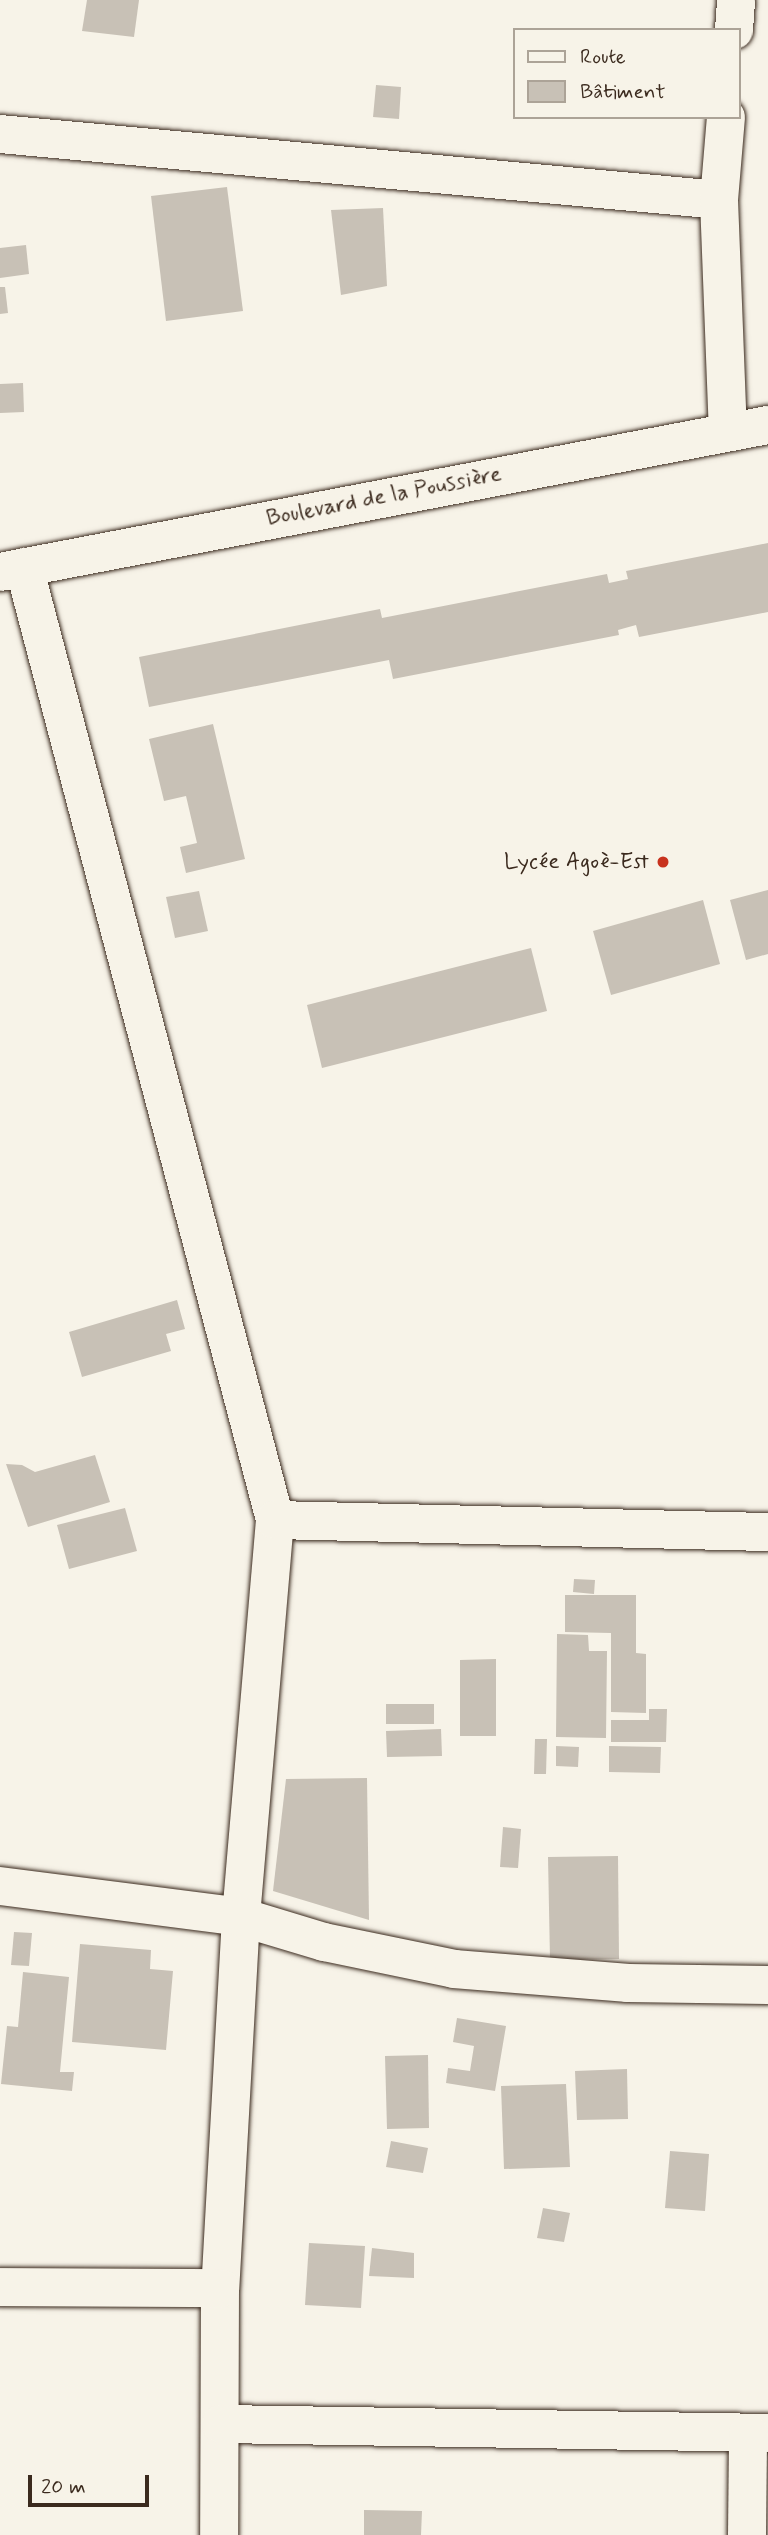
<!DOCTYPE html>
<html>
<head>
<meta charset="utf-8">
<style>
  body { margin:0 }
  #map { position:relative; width:768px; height:2535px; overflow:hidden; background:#f7f3e8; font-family:Mynerve,sans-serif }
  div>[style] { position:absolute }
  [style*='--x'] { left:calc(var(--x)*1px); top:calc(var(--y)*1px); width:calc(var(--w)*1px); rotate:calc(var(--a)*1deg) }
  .building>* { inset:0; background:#c8c1b6 }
  .roads { filter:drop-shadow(0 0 2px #3b2a1e) drop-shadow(0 0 2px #3b2a1e) }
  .minor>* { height:38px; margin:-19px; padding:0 19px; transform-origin:19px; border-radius:19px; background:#f7f3e8 }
  .dots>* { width:19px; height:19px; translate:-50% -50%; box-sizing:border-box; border:4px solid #f7f3e8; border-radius:50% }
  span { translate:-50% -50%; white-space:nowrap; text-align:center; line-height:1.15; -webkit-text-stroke:6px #f7f3e8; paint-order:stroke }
  .street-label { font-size:23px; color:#3b2a1e }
  .poi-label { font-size:23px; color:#3b2a1e }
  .right { translate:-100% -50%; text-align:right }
  .legend { position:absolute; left:513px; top:28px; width:228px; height:91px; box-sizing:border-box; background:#f7f3e8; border:2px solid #aca397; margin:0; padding:9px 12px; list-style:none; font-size:21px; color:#3b2a1e }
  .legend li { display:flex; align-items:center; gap:14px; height:35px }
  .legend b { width:35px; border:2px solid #aca397 }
  .scale { position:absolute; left:28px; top:2475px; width:121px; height:32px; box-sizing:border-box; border:4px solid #3b2a1e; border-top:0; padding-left:9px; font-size:21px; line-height:24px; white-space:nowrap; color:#3b2a1e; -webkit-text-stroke:5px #f7f3e8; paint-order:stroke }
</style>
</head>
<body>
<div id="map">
  <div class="building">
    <i style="clip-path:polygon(87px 0,139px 0,134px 37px,82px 31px)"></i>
    <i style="clip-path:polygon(376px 85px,401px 87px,399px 119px,373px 117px)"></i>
    <i style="clip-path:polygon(227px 187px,243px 311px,166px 321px,151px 196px)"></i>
    <i style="clip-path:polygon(383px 208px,387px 286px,341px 295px,331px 210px)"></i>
    <i style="clip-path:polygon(26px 245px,29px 274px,0 278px,0 248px)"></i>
    <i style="clip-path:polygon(0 287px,5px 287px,8px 313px,0 314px)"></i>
    <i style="clip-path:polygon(23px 383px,24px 412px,0 413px,0 384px)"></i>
    <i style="clip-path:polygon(768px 543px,768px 612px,639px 637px,636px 625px,618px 630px,619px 635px,393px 679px,389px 660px,149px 707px,139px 657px,380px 609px,382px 618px,607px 574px,609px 583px,628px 579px,626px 571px)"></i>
    <i style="clip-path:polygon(213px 724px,245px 859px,186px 873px,180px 847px,197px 843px,186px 796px,164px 801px,149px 739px)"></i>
    <i style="clip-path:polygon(768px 890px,768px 954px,746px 960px,730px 900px)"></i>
    <i style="clip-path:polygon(199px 891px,208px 931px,175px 938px,166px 897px)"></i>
    <i style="clip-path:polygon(703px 900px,720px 964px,611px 995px,593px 931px)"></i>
    <i style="clip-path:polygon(531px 948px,547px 1011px,322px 1068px,307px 1005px)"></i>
    <i style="clip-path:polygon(177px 1300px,185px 1329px,166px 1334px,171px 1351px,82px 1377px,69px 1332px)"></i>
    <i style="clip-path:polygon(95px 1455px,110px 1502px,28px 1527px,6px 1464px,22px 1465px,35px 1472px)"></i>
    <i style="clip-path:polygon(125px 1508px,137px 1551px,69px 1569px,57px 1525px)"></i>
    <i style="clip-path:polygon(574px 1579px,595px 1580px,594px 1594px,573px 1592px)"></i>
    <i style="clip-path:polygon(565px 1595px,636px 1595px,636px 1653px,646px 1654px,646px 1713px,611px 1712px,611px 1633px,565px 1632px)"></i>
    <i style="clip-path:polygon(557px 1634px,588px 1635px,589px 1651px,607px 1651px,606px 1738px,556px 1737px)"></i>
    <i style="clip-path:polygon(496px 1659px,496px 1736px,460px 1736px,460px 1660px)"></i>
    <i style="clip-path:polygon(386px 1704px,434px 1704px,434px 1724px,386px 1724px)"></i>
    <i style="clip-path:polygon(649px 1709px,667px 1709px,666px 1742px,611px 1742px,611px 1720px,649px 1720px)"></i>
    <i style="clip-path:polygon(441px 1729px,442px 1756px,387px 1757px,386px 1731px)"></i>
    <i style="clip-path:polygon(535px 1739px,547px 1739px,546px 1774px,534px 1774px)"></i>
    <i style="clip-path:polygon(556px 1746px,579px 1747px,578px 1767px,556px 1766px)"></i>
    <i style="clip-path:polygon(609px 1746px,661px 1747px,660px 1773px,609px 1772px)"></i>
    <i style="clip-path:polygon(367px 1778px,369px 1920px,273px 1891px,286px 1779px)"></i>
    <i style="clip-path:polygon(503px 1827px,521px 1829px,518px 1868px,500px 1867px)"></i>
    <i style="clip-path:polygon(618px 1856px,619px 1959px,550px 1960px,548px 1857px)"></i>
    <i style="clip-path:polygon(14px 1932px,32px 1933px,29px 1966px,11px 1965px)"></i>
    <i style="clip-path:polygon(80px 1944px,151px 1950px,150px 1969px,173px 1971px,166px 2050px,72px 2042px)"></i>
    <i style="clip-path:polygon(23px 1972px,69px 1977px,60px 2072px,74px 2072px,72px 2091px,1px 2084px,7px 2026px,18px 2027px)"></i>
    <i style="clip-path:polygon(457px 2018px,506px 2026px,495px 2091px,446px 2083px,448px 2068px,470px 2071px,474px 2046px,453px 2042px)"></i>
    <i style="clip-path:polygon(428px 2055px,429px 2128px,387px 2129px,385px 2056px)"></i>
    <i style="clip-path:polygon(627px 2069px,628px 2119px,577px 2120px,575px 2071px)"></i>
    <i style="clip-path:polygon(566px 2084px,570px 2167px,504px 2169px,501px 2086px)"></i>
    <i style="clip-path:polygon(391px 2141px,428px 2148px,423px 2173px,386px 2167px)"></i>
    <i style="clip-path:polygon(670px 2151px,709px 2154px,705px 2211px,665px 2208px)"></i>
    <i style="clip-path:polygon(543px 2208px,570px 2213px,564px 2242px,537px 2238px)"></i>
    <i style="clip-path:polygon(309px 2243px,365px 2246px,361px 2308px,305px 2305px)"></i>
    <i style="clip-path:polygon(372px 2248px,414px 2253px,414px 2278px,369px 2276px)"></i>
    <i style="clip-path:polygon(364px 2510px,422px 2511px,421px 2535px,364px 2535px)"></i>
  </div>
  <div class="roads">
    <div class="minor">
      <i style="--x:734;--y:30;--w:30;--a:-86"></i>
      <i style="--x:0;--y:134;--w:722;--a:5.24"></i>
      <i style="--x:719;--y:200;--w:231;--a:87.8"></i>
      <i style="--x:719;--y:200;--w:83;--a:-85.2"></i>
      <i style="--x:24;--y:567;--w:985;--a:75.24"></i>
      <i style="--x:275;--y:1520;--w:398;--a:94.9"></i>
      <i style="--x:241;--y:1917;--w:372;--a:93.2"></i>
      <i style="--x:220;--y:2288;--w:247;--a:90.2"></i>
      <i style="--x:0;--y:572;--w:782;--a:-10.84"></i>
      <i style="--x:275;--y:1520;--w:493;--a:1.4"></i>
      <i style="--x:0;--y:1886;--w:243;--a:7.3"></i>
      <i style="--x:241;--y:1917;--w:87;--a:16.8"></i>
      <i style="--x:324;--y:1942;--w:133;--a:11.7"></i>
      <i style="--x:454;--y:1969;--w:175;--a:4.6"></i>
      <i style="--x:628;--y:1983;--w:140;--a:0.8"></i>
      <i style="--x:0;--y:2287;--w:220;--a:0.3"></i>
      <i style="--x:221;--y:2424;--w:547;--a:0.94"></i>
      <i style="--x:747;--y:2535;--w:102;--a:-89.4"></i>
    </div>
  </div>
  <div class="dots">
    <i style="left:663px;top:862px;background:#c8321e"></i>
  </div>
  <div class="street-label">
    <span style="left:384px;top:497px;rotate:-11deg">Boulevard de la Poussière</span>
  </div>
  <div class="poi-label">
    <span class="right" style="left:649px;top:862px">Lycée Agoè-Est</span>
  </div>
  <ul class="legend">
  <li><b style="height:9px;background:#f7f3e8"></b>Route</li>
  <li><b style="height:19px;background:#c8c1b6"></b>Bâtiment</li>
  </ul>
  <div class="scale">20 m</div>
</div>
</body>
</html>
